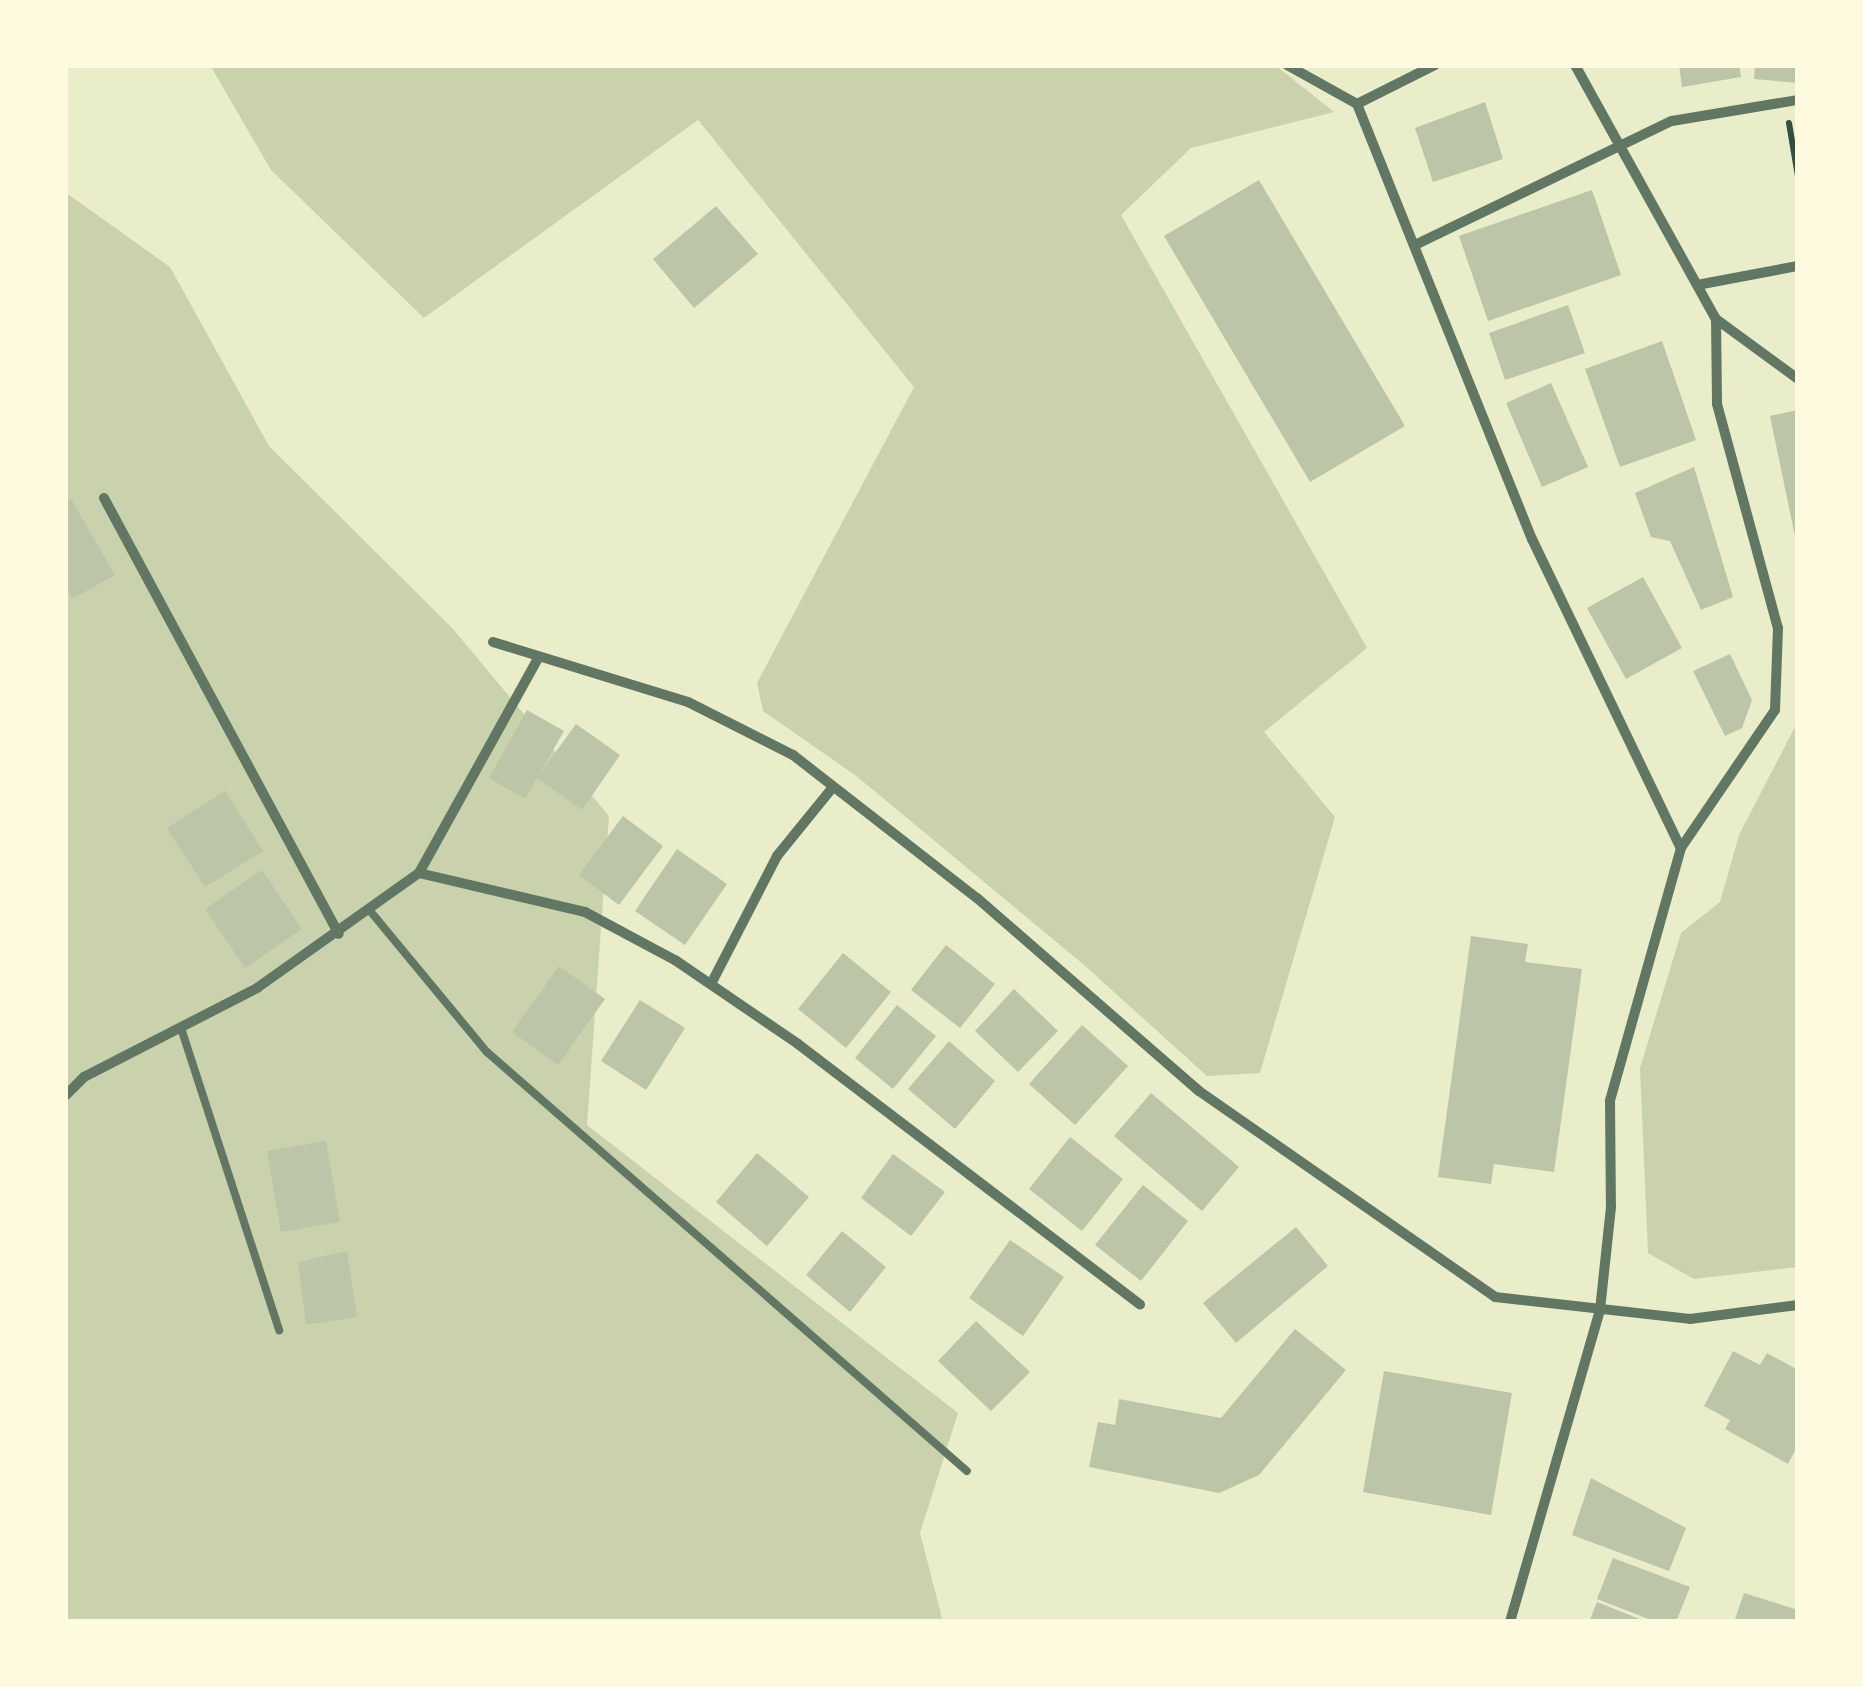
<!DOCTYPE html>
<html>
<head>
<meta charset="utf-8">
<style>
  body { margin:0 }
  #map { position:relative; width:1863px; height:1687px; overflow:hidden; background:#e9edc9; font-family:"Sofia Sans Condensed",sans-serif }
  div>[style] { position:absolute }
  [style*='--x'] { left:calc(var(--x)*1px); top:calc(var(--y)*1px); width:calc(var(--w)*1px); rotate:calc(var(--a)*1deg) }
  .green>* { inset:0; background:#cad2ad }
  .building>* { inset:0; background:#bcc5a7 }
  .path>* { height:6px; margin:-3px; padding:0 3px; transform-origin:3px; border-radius:3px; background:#344e41 }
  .service>* { height:8px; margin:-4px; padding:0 4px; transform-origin:4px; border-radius:4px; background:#617663 }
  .minor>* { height:10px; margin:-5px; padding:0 5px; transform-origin:5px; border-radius:5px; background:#617663 }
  span { translate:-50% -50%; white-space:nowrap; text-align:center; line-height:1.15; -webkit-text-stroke:8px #fefae0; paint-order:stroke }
  .frame { position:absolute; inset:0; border:68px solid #fefae0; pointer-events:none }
</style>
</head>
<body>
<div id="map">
  <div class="green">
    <i style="clip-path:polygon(210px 65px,1275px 65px,1334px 112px,1191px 148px,1121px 215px,1367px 648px,1264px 732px,1335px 817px,1260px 1073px,1207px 1076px,1083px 964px,855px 775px,763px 711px,757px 683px,914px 387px,698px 120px,424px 318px,271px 170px)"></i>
    <i style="clip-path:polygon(65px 192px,170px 267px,269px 446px,453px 629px,609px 816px,587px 1125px,958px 1413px,920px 1533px,943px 1622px,65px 1622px)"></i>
    <i style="clip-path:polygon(1798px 721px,1798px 1267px,1694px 1279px,1648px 1253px,1640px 1068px,1681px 933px,1720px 902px,1739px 835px)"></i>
  </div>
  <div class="building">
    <i style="clip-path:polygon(1679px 65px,1739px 65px,1741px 77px,1682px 87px)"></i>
    <i style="clip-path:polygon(1755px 65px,1798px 65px,1798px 83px,1754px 79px)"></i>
    <i style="clip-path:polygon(1485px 102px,1503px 159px,1433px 182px,1415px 128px)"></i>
    <i style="clip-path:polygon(1259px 180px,1405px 426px,1310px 482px,1164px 236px)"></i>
    <i style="clip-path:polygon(1592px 190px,1621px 275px,1488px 321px,1459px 236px)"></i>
    <i style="clip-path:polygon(716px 206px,758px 254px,694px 308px,653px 259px)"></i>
    <i style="clip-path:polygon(1568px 305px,1585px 353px,1505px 380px,1489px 333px)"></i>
    <i style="clip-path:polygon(1662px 341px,1696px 440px,1620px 467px,1585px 369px)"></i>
    <i style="clip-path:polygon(1551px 383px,1588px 467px,1542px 487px,1506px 403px)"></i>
    <i style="clip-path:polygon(1798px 410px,1798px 541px,1796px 541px,1770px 416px)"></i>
    <i style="clip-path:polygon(1694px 467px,1733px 597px,1701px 610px,1670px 541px,1651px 537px,1635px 493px)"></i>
    <i style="clip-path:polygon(71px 499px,115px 575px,72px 599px,65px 586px,65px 503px)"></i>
    <i style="clip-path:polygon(1643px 577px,1682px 648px,1626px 679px,1587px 608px)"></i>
    <i style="clip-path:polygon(1730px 654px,1752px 700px,1742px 728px,1725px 736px,1693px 671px)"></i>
    <i style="clip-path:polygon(527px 710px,564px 731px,525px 799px,489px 778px)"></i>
    <i style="clip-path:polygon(576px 724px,620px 755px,582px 810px,537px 778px)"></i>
    <i style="clip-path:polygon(225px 791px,263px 851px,205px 887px,167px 828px)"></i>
    <i style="clip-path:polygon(623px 816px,663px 846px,619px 905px,579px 875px)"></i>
    <i style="clip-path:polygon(677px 849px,727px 884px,685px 945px,635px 911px)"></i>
    <i style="clip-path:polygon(262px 870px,302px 929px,245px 968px,205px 909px)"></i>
    <i style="clip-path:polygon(1471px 936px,1528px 944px,1525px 962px,1582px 969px,1554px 1172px,1494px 1164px,1491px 1184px,1438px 1177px)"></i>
    <i style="clip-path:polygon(946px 945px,995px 984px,960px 1028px,911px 990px)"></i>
    <i style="clip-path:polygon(843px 953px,891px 992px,846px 1048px,798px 1009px)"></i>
    <i style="clip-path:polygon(559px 966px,605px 999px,558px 1065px,512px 1032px)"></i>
    <i style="clip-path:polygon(1014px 989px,1058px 1031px,1018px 1072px,975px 1031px)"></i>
    <i style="clip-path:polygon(640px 1000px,685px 1028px,646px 1090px,601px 1061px)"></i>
    <i style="clip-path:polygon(897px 1005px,936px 1036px,893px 1089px,855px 1058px)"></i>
    <i style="clip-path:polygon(1082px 1025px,1128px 1066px,1075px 1125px,1029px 1084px)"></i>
    <i style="clip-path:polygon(949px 1041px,995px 1081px,955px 1129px,908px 1089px)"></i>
    <i style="clip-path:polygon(1151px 1093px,1239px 1167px,1202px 1211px,1114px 1136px)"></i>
    <i style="clip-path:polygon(1070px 1137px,1123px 1179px,1082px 1231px,1029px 1189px)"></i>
    <i style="clip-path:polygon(326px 1141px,340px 1222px,281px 1232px,267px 1151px)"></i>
    <i style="clip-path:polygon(757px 1153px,809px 1197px,767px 1246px,716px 1202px)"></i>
    <i style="clip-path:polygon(893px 1154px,945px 1192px,911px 1236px,861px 1198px)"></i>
    <i style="clip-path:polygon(1143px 1185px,1188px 1221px,1141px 1281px,1095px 1245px)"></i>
    <i style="clip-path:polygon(1296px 1227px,1328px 1266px,1236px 1343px,1203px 1303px)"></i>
    <i style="clip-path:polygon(842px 1231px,886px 1267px,850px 1312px,806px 1275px)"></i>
    <i style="clip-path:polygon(1010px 1240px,1064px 1277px,1023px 1336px,969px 1298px)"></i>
    <i style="clip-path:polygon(347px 1251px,357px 1317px,306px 1325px,298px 1262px)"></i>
    <i style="clip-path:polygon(976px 1321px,1030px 1372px,991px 1411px,938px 1361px)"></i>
    <i style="clip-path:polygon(1295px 1329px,1346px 1370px,1259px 1475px,1219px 1493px,1089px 1467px,1098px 1422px,1115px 1425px,1119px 1399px,1221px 1418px)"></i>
    <i style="clip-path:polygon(1733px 1351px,1760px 1365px,1767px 1353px,1798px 1370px,1798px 1445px,1788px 1464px,1725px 1429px,1730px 1420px,1704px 1406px)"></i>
    <i style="clip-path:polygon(1384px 1371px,1512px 1393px,1491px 1515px,1363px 1492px)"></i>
    <i style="clip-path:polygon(1591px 1478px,1686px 1528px,1669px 1571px,1572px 1535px)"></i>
    <i style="clip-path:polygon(1613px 1558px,1690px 1587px,1676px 1622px,1656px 1622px,1597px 1599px)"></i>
    <i style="clip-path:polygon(1744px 1593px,1798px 1610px,1798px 1622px,1734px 1622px)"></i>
    <i style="clip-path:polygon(1597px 1602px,1647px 1622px,1589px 1622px)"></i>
  </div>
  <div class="path">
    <i style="--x:1789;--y:123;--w:54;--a:80.4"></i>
  </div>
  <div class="service">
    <i style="--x:371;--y:912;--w:182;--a:50.4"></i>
    <i style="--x:487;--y:1052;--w:637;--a:41.12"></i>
    <i style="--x:181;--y:1028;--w:318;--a:72"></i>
  </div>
  <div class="minor">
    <i style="--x:1287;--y:65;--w:80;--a:29.1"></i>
    <i style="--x:1575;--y:65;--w:291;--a:61"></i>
    <i style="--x:1716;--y:319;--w:85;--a:89.3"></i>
    <i style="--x:1717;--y:404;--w:232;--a:74.8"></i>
    <i style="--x:1778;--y:628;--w:82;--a:92.1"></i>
    <i style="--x:1775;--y:710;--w:167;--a:124.3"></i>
    <i style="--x:1357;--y:104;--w:469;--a:68.1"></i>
    <i style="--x:1532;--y:539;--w:343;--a:64.3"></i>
    <i style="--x:1681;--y:848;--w:263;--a:105.7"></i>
    <i style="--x:1610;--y:1101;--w:106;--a:89.5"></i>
    <i style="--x:1611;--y:1207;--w:104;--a:96.1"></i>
    <i style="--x:1600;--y:1310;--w:325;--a:106.1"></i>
    <i style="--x:1357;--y:104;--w:87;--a:-26.6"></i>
    <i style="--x:1417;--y:244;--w:283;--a:-25.8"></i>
    <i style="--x:1672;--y:121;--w:128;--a:-9.5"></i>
    <i style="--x:1697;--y:285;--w:103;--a:-10.7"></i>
    <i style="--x:1716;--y:319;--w:102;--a:36.2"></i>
    <i style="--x:104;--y:498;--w:495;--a:61.7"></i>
    <i style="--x:493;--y:642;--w:204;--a:17.1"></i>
    <i style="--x:688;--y:702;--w:118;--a:26.8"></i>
    <i style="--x:793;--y:755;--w:233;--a:37.9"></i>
    <i style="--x:977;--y:898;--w:294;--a:41"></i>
    <i style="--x:1199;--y:1091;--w:361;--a:34.8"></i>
    <i style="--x:1495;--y:1297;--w:196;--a:6.4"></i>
    <i style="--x:1690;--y:1319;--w:109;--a:-7.4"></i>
    <i style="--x:419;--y:873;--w:171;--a:13.2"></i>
    <i style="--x:585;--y:912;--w:102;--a:28.1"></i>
    <i style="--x:675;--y:960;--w:149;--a:34.3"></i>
    <i style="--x:798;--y:1044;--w:430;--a:37.3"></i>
    <i style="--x:711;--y:984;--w:144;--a:-62.7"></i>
    <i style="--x:777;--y:856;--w:89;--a:-50.9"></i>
    <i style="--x:65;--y:1096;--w:27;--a:-45"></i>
    <i style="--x:84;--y:1077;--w:195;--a:-27.2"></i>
    <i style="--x:257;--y:988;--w:199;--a:-35.4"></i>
    <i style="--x:419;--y:873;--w:246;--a:-61"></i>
  </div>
  <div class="frame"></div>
</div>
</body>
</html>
